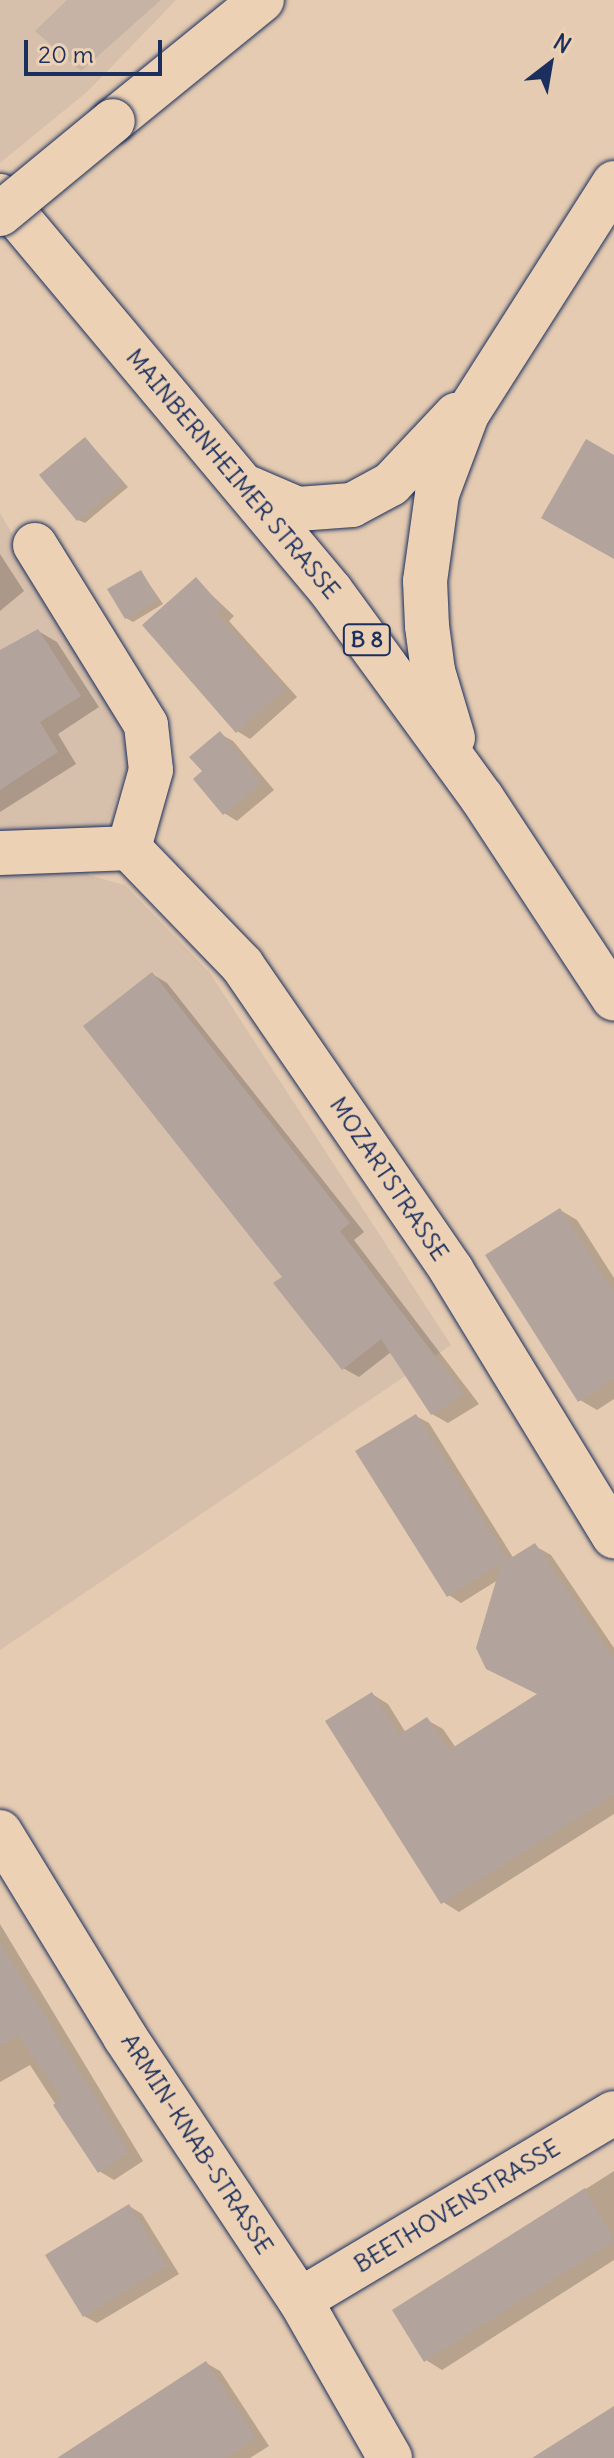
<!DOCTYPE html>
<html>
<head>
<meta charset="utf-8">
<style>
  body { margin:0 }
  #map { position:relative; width:614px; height:2458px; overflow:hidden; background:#e5cbb1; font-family:Delius,sans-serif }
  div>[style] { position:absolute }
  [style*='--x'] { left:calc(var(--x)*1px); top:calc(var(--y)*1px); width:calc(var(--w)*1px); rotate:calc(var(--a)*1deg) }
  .built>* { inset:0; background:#d6bfab }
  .green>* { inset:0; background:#c7b3a5 }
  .shadow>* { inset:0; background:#0003 }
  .building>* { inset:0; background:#b2a49c }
  .roads { filter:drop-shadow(0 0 2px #1b2f5e) drop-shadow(0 0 2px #1b2f5e) }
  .minor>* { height:44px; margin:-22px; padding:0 22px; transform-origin:22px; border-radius:22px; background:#edd1b4 }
  .major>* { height:44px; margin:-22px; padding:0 22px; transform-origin:22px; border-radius:22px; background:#edd1b4 }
  .bridges { filter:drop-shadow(0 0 2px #1b2f5e) drop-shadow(0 0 2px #1b2f5e) }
  .major-bridge>* { height:44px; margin:-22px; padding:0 22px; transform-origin:22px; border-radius:22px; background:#edd1b4 }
  span { translate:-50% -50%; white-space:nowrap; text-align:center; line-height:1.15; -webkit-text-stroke:6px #edd1b4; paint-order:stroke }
  .shield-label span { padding:2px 6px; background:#edd1b4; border:2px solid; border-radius:6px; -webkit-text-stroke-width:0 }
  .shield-label { font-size:22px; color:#1b2f5e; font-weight:700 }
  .street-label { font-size:24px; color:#1b2f5e }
  .north { position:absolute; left:510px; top:24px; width:80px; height:80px; -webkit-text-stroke:6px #edd1b4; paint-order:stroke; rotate:31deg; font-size:22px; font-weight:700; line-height:32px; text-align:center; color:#1b2f5e }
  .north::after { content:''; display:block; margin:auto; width:28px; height:36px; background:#1b2f5e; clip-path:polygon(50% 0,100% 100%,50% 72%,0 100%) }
  .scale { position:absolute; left:24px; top:40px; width:138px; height:36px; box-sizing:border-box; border:4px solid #1b2f5e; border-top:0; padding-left:10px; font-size:24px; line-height:28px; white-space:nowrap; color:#1b2f5e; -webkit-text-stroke:6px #edd1b4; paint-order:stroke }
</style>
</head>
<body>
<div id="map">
  <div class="built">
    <i style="clip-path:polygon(0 0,176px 0,88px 91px,0 163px)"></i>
    <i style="clip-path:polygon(0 513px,120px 719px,129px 763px,88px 875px,125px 885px,210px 973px,451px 1345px,0 1650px)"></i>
  </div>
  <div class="green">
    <i style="clip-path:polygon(67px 0,161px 0,81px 71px,35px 31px)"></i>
  </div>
  <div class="shadow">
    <i style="clip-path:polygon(86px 439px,128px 487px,85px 523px,78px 520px)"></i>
    <i style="clip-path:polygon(0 554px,24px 591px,0 611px)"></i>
    <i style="clip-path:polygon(141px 572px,163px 604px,133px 622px,126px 618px)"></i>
    <i style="clip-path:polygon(196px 580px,234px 616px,229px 621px,297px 697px,250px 739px,237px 731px)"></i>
    <i style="clip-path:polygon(38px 631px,57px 642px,99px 707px,58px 734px,76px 764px,0 812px,0 652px)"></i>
    <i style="clip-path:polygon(220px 734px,233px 741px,274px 790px,237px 821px,224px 813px,204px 771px)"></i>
    <i style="clip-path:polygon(152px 974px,167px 983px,364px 1232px,354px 1240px,479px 1404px,448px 1423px,432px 1414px,391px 1352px,359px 1377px,343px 1368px,285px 1277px)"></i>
    <i style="clip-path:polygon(560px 1210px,577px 1220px,614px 1278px,614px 1399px,597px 1410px,580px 1400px)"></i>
    <i style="clip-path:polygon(416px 1416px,429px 1423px,514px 1559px,535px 1546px,551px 1555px,614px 1648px,614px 1814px,459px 1912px,443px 1902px,372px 1694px,388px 1704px,406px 1733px,427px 1720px,443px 1729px,456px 1748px,540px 1695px,498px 1580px,461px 1603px,449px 1595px)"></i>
    <i style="clip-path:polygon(0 1924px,143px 2161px,114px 2180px,99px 2171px,30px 2065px,0 2082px)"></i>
    <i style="clip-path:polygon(614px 2171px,614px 2260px,442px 2370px,426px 2360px,395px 2311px)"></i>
    <i style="clip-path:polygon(129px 2206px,142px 2214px,179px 2274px,97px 2323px,84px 2316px)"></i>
    <i style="clip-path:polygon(206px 2363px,220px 2371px,269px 2446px,250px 2458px,60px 2458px)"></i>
  </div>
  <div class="building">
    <i style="clip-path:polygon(85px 437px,123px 483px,77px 521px,39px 475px)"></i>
    <i style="clip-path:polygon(586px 439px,614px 455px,614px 559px,541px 518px)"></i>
    <i style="clip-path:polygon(141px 570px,158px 600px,125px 619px,107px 589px)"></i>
    <i style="clip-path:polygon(196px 577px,223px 608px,217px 613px,285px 689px,236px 733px,142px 625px)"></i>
    <i style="clip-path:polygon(38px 629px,81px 696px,40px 722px,58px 752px,0 790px,0 650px)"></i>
    <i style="clip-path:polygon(220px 731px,262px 783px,223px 815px,193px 779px,202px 771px,189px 757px)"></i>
    <i style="clip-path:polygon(152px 972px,350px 1223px,340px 1231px,464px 1394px,431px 1415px,381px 1339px,342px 1370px,273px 1283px,282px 1277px,83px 1026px)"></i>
    <i style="clip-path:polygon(560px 1208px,614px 1293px,614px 1379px,578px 1402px,485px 1255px)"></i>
    <i style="clip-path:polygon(416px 1414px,508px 1559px,447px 1597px,355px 1451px)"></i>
    <i style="clip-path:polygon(535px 1543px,614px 1659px,614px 1795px,441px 1904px,325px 1721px,372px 1692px,399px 1735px,427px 1717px,449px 1750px,537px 1694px,486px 1669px,476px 1648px,501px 1564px)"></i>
    <i style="clip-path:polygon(0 1943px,129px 2152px,98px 2173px,53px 2105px,62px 2099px,18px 2035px,0 2046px)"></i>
    <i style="clip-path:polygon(585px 2188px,614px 2241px,424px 2362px,392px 2310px)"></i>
    <i style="clip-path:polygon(129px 2204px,167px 2266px,83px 2317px,45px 2255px)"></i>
    <i style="clip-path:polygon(206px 2361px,256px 2438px,225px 2458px,57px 2458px)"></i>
    <i style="clip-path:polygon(614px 2406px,614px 2458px,532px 2458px)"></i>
  </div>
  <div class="roads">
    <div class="minor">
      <i style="--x:35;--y:545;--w:211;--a:58.3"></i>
      <i style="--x:146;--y:725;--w:45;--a:83.7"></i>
      <i style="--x:151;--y:770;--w:81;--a:105.8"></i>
      <i style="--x:129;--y:848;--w:163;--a:46"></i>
      <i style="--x:242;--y:965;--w:371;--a:55.5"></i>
      <i style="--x:452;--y:1271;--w:311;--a:58.6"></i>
      <i style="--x:0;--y:853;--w:129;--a:-2.2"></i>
      <i style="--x:0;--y:1832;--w:240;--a:58.6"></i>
      <i style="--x:125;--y:2037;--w:316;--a:56.4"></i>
      <i style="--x:300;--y:2300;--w:182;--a:60.3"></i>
      <i style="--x:300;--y:2300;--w:365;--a:-30.8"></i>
    </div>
    <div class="major">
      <i style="--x:113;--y:121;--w:192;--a:-39.1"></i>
      <i style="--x:0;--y:196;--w:515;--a:50.04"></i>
      <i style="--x:331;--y:591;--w:256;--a:53.9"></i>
      <i style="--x:482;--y:798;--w:240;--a:56.7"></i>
      <i style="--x:249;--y:488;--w:53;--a:23.2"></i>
      <i style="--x:298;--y:509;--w:54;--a:-4.2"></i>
      <i style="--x:352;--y:505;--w:44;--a:-28.3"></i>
      <i style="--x:391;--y:484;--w:95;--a:-46.7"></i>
      <i style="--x:453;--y:738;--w:70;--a:-106.6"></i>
      <i style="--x:433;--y:671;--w:45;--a:-97.6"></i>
      <i style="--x:427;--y:626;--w:45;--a:-92.5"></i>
      <i style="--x:425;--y:581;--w:88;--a:-82.1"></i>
      <i style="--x:437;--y:494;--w:85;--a:-69.4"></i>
      <i style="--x:467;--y:414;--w:274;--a:-57.5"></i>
    </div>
  </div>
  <div class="bridges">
    <div class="major-bridge">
      <i style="--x:0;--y:214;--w:146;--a:-39.5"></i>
    </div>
  </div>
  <div class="shield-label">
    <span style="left:367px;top:640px">B 8</span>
  </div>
  <div class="street-label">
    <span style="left:233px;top:474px;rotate:50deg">MAINBERNHEIMER STRASSE</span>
    <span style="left:389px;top:1179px;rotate:56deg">MOZARTSTRASSE</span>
    <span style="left:197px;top:2144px;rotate:57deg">ARMIN-KNAB-STRASSE</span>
    <span style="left:457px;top:2206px;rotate:-31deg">BEETHOVENSTRASSE</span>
  </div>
  <div class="north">N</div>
  <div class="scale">20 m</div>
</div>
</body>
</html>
